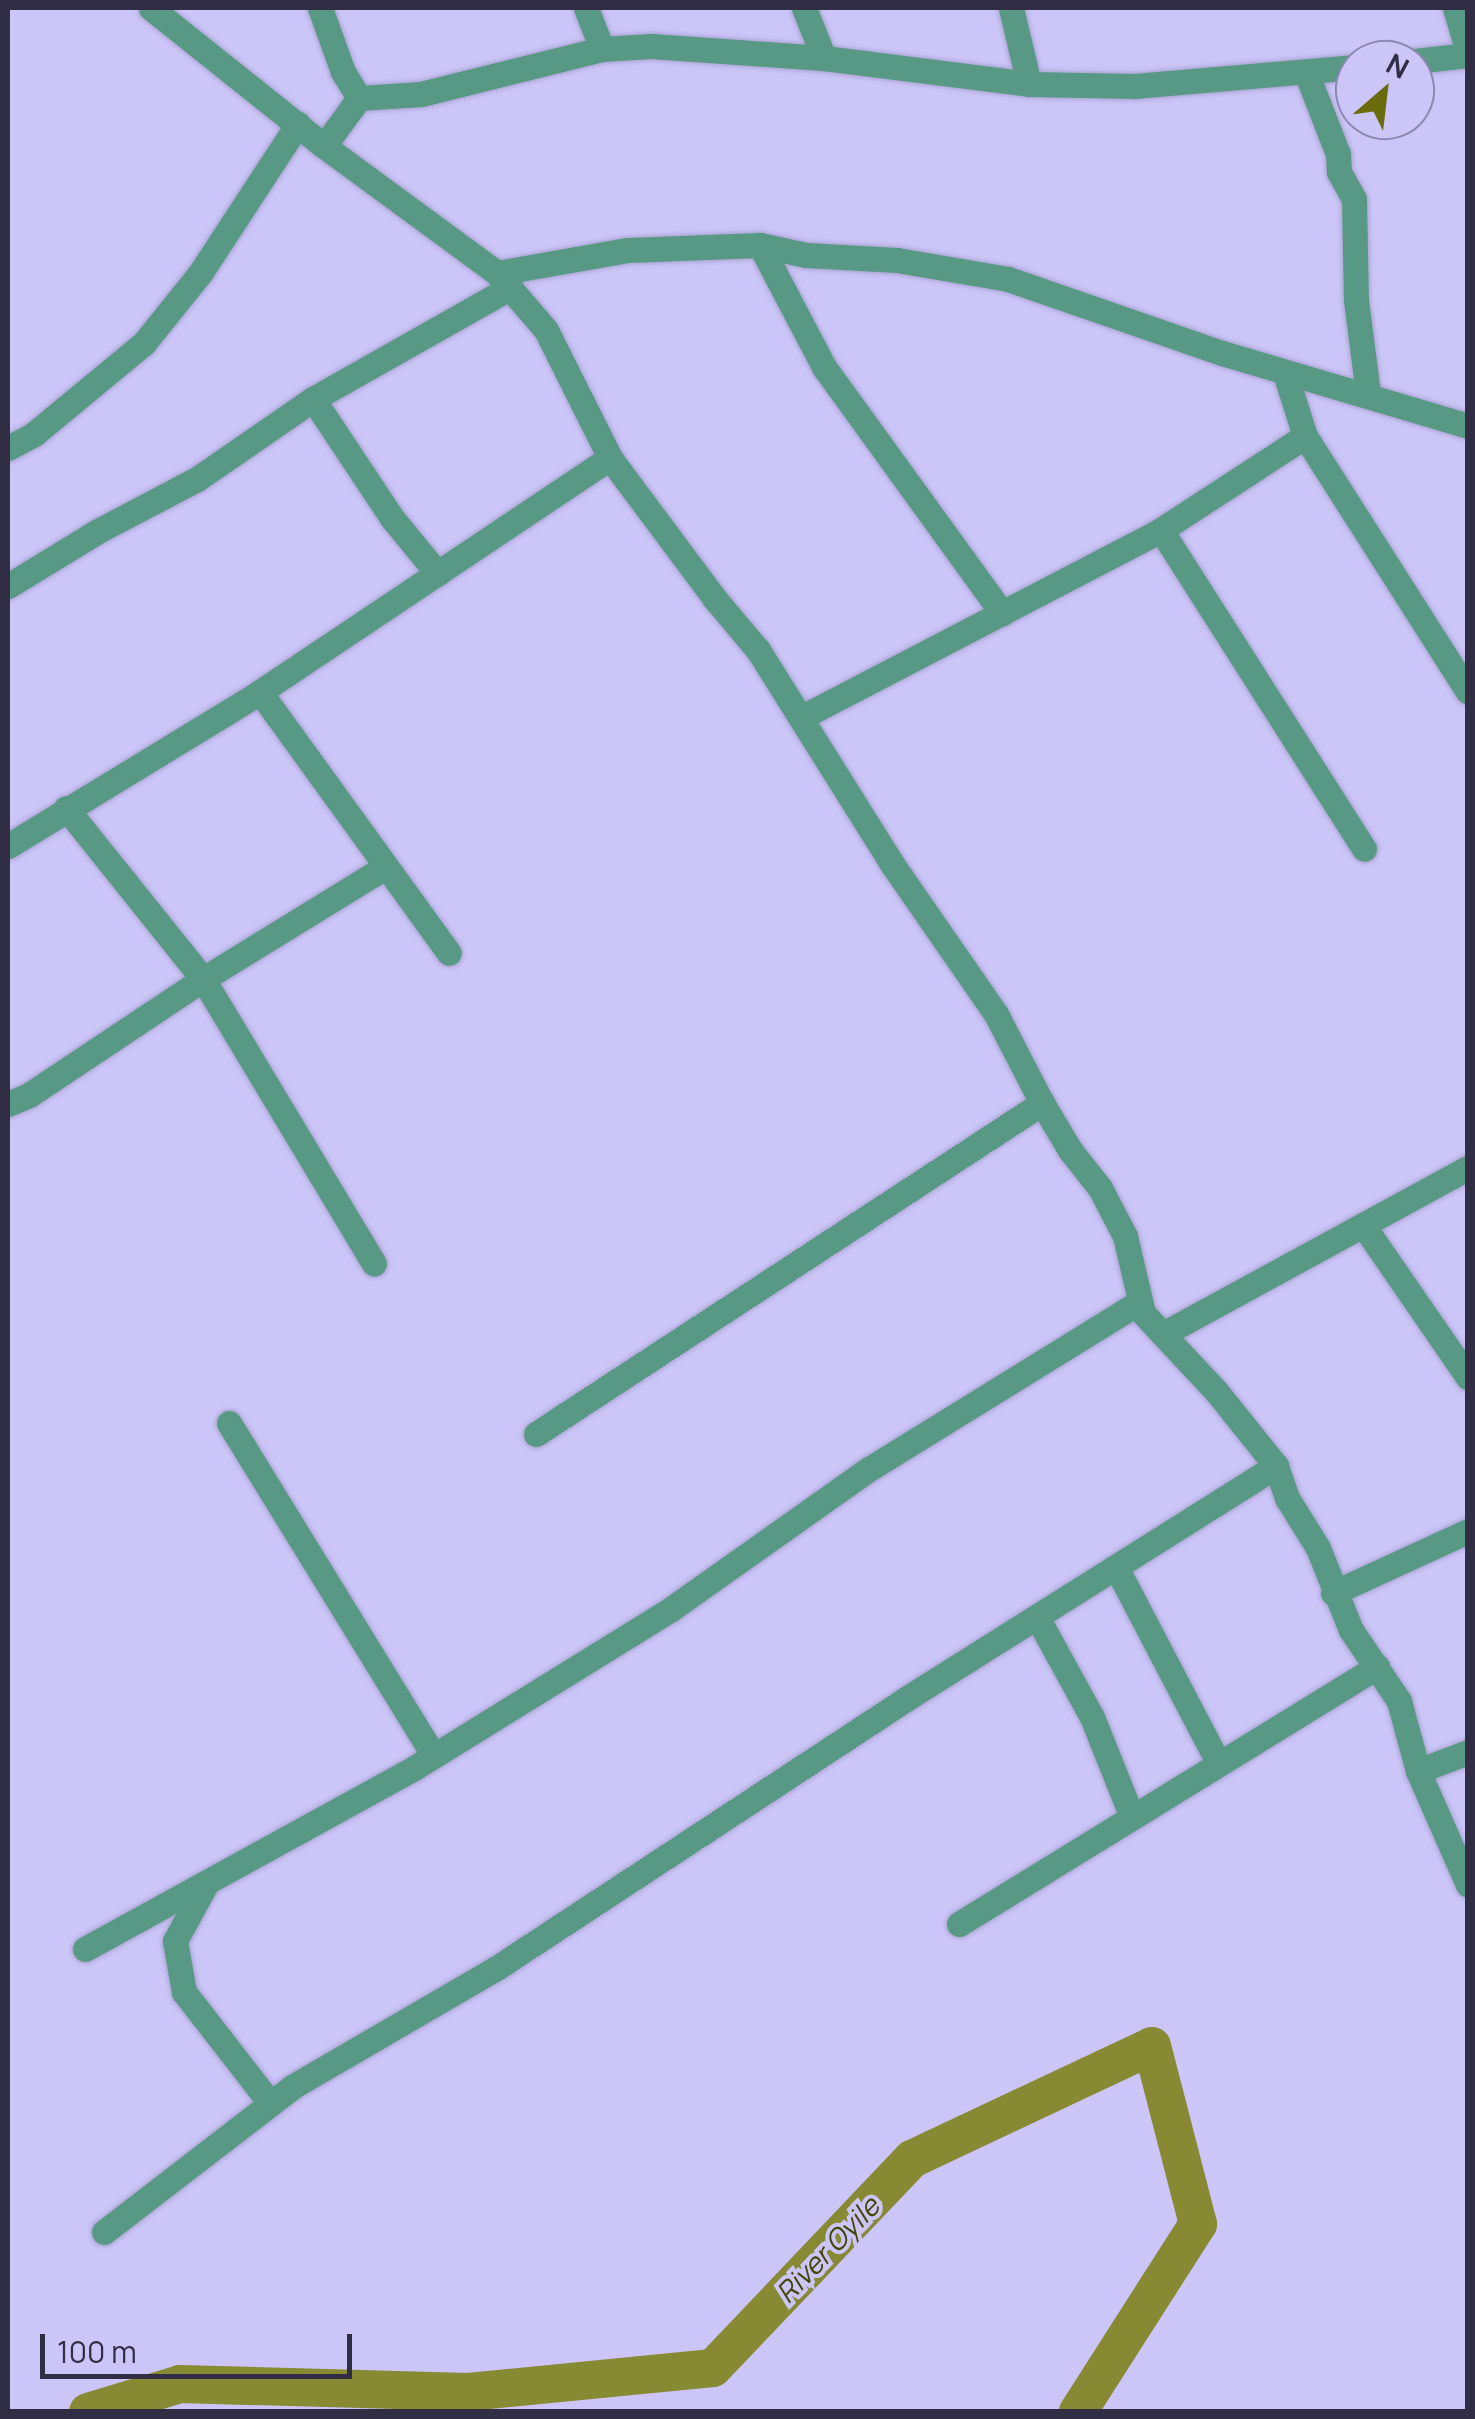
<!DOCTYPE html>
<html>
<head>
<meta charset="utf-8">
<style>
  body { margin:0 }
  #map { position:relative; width:1475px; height:2419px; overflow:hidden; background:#cbc5f8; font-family:Manrope,sans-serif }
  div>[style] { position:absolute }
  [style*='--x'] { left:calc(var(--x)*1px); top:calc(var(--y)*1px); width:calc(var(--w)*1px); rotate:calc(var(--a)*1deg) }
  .river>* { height:38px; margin:-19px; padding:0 19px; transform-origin:19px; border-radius:19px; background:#878933 }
  .roads { filter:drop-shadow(0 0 2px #a9a4d1) drop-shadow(0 0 2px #a9a4d1) }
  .minor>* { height:25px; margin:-12.5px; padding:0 12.5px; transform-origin:12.5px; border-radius:12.5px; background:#579984 }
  span { translate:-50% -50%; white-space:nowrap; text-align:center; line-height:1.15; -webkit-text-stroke:8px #cbc5f8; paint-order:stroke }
  .water-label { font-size:28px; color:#444500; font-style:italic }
  .frame { position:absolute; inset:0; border:10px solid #302d45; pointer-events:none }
  .north { position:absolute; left:1335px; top:40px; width:100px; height:100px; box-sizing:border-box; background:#cbc5f8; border:2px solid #8d88b0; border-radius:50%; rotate:28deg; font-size:28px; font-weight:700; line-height:40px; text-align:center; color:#302d45 }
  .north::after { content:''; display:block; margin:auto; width:35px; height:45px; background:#6a6c0c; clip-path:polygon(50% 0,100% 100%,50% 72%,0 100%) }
  .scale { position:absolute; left:40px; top:2334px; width:312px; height:45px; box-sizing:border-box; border:5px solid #302d45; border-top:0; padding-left:12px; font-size:30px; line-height:35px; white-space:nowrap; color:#302d45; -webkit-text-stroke:8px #cbc5f8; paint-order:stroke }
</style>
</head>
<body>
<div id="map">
  <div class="river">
    <i style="--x:88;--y:2412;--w:96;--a:-16.9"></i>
    <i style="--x:180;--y:2384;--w:288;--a:1.6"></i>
    <i style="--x:468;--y:2392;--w:246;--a:-5.6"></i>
    <i style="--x:713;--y:2368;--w:289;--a:-46.4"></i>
    <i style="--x:912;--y:2159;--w:265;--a:-25.2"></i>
    <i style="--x:1152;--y:2046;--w:184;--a:75.5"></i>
    <i style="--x:1198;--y:2224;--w:223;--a:122.6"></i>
  </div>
  <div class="roads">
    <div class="minor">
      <i style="--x:151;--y:8;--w:221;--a:38.6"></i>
      <i style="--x:324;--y:146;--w:215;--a:36.3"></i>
      <i style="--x:497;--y:273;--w:75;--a:49.3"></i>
      <i style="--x:546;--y:330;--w:143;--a:63.4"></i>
      <i style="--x:610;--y:458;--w:176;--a:53.3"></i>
      <i style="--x:715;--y:599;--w:67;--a:49.9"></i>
      <i style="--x:758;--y:650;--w:252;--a:57.9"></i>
      <i style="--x:892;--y:864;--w:183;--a:55.3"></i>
      <i style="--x:996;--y:1014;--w:100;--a:62.7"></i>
      <i style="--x:1042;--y:1103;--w:55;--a:59.2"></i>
      <i style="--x:1070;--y:1150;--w:48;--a:51.7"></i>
      <i style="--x:1100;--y:1188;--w:54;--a:62.5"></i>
      <i style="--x:1125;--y:1236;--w:79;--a:76.8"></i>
      <i style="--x:1143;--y:1313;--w:107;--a:46.9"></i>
      <i style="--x:1216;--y:1391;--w:96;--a:51.3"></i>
      <i style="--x:1276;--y:1466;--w:34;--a:71"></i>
      <i style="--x:1287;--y:1498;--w:59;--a:58.2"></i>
      <i style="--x:1318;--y:1548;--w:88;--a:68.1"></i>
      <i style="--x:1351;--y:1630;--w:86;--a:55.9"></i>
      <i style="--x:1399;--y:1701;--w:73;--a:74.8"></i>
      <i style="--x:1418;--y:1771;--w:124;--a:66.3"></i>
      <i style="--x:320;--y:8;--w:68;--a:70.2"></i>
      <i style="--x:343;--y:72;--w:31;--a:58"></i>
      <i style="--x:586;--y:8;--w:44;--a:68.7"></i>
      <i style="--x:804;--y:8;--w:54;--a:68.2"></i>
      <i style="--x:1011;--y:8;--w:78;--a:76.7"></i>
      <i style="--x:1455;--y:8;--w:46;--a:73.5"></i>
      <i style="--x:1415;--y:61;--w:53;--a:-6.5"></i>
      <i style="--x:1306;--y:72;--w:88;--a:68.7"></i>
      <i style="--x:1338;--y:154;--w:18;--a:87"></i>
      <i style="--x:1339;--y:172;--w:31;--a:61"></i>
      <i style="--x:1354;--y:199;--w:101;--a:88.9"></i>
      <i style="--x:1356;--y:300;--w:95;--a:82.7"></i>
      <i style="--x:359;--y:98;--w:62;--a:-3.7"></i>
      <i style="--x:421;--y:94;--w:187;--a:-14"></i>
      <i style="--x:602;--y:49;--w:49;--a:-3.5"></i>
      <i style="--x:651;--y:46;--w:173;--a:4"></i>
      <i style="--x:824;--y:58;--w:207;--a:7.2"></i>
      <i style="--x:1029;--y:84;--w:106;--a:1.1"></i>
      <i style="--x:1135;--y:86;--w:221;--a:-4.9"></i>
      <i style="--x:324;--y:146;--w:59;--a:-53.9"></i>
      <i style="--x:760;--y:245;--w:138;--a:62.3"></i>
      <i style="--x:824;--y:367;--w:304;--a:54.1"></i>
      <i style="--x:497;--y:273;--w:133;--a:-10"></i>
      <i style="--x:628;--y:250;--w:132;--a:-2.2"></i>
      <i style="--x:760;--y:245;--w:47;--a:12.3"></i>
      <i style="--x:806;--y:255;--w:91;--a:3.1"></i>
      <i style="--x:897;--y:260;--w:113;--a:9.7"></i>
      <i style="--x:1008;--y:279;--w:226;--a:19.1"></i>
      <i style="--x:1222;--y:353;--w:257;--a:16.5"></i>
      <i style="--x:1285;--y:373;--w:66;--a:72.4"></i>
      <i style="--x:1305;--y:436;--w:303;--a:57.5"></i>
      <i style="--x:313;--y:399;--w:143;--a:56.4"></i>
      <i style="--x:392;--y:518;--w:72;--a:50.6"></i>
      <i style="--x:8;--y:448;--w:30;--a:-28"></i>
      <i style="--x:34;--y:434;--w:143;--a:-39.6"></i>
      <i style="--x:144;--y:343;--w:91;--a:-51.2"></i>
      <i style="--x:201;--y:272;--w:177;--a:-56.8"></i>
      <i style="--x:1161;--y:530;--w:378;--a:57.5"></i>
      <i style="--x:8;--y:586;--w:105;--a:-31.4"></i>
      <i style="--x:98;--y:531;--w:112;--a:-27.7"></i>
      <i style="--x:197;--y:479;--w:141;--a:-34.6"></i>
      <i style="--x:313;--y:399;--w:227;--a:-29.5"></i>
      <i style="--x:260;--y:692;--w:322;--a:54.1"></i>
      <i style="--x:802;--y:717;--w:405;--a:-27.5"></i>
      <i style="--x:1161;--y:530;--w:172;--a:-33.1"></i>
      <i style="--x:66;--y:808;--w:219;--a:51.3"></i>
      <i style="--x:203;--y:979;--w:332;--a:59"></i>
      <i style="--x:8;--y:846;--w:295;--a:-31.4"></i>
      <i style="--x:260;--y:692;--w:421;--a:-33.8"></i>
      <i style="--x:8;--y:1104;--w:23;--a:-23"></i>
      <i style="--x:29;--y:1095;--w:209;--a:-33.7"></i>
      <i style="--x:203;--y:979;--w:214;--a:-31.6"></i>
      <i style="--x:1363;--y:1225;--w:185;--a:55.4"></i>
      <i style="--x:1163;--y:1334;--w:347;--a:-28.6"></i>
      <i style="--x:229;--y:1423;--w:390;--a:58.4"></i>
      <i style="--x:536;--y:1434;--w:605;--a:-33.19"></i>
      <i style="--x:1116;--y:1567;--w:222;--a:62.4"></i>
      <i style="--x:1333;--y:1593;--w:149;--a:-24.7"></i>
      <i style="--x:1037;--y:1617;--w:114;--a:61.2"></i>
      <i style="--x:1092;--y:1717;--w:108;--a:68.2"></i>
      <i style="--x:1418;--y:1771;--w:53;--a:-20.8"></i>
      <i style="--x:207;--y:1882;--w:67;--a:118.5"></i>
      <i style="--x:175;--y:1941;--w:52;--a:80"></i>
      <i style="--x:184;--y:1992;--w:140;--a:52.2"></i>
      <i style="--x:959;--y:1924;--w:491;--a:-31.6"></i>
      <i style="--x:85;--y:1949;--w:376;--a:-28.8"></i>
      <i style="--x:414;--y:1768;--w:302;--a:-31.7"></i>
      <i style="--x:671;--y:1609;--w:242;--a:-35.3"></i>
      <i style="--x:869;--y:1469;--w:317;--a:-31.7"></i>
      <i style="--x:104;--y:2232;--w:237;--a:-37.6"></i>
      <i style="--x:292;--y:2087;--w:235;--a:-30.2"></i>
      <i style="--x:495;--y:1969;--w:495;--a:-33.3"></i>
      <i style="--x:909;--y:1697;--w:434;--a:-32.2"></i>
    </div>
  </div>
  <div class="water-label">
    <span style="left:827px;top:2249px;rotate:-46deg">River Oyile</span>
  </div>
  <div class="frame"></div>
  <div class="north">N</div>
  <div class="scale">100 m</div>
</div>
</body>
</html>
